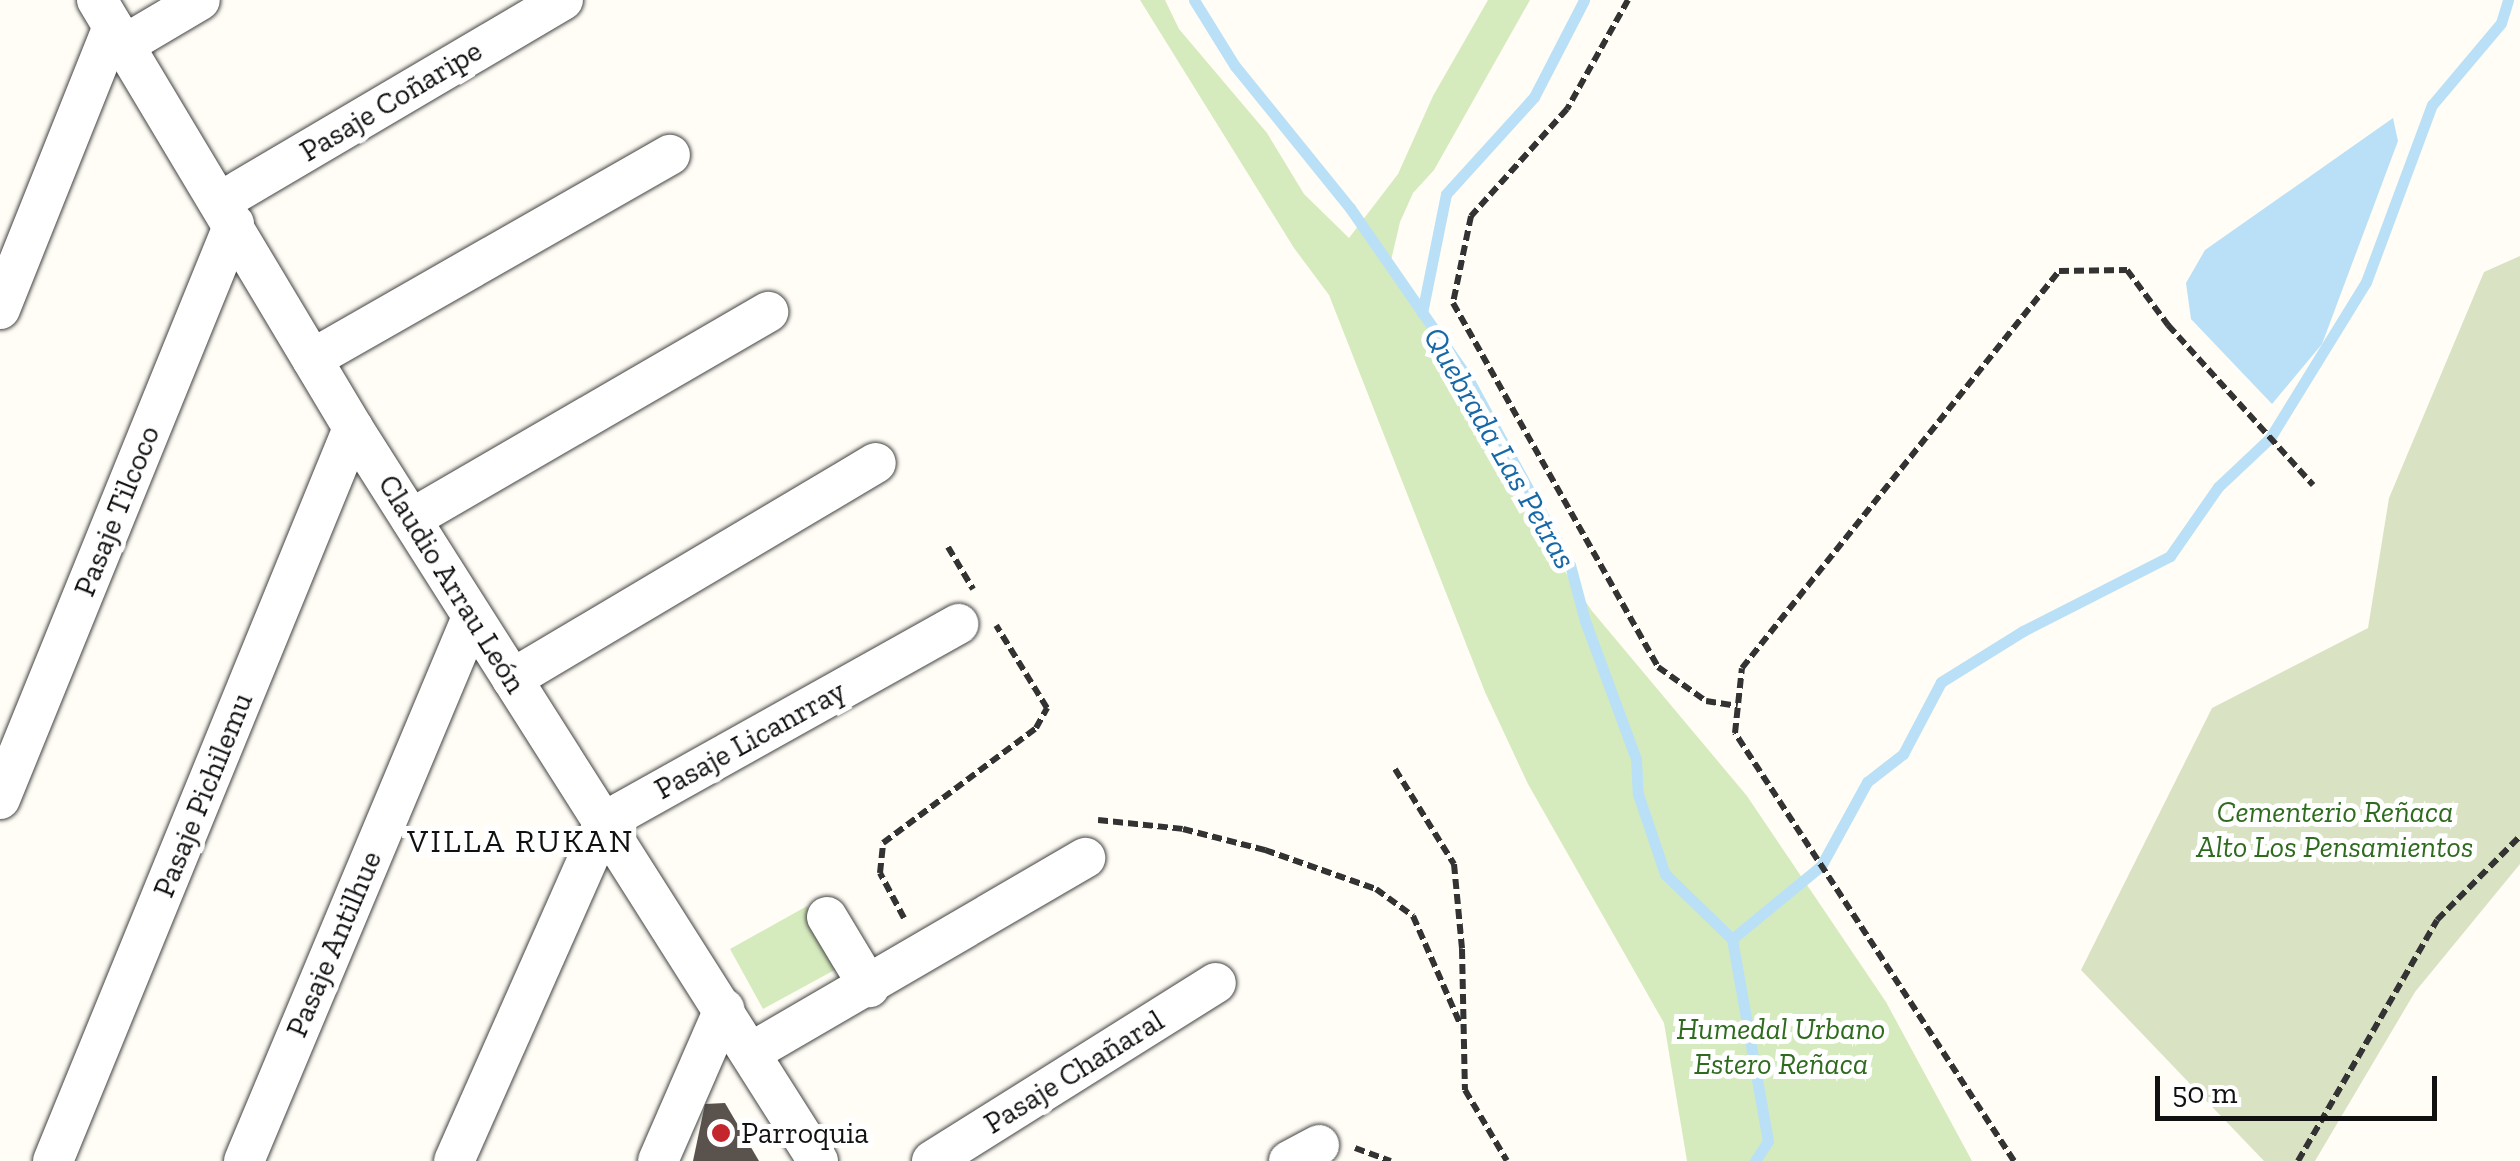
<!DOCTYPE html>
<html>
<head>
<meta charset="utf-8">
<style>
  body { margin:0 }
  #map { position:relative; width:2520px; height:1161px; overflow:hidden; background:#fffdf5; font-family:"Zilla Slab",serif }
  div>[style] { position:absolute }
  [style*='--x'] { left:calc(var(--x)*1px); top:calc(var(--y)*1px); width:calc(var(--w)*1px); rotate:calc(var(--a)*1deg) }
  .green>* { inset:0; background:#d5ebbd }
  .cemetery>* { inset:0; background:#d9e3c4 }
  .water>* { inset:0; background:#b9e0f7 }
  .stream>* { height:11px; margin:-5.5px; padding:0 5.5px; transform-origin:5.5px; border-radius:5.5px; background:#b9e0f7 }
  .building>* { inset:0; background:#5a524d }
  .path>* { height:6px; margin-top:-3px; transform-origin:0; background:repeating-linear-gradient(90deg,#333 0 10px,transparent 0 15px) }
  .roads { filter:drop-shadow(0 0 2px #444) drop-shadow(0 0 2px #444) }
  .street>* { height:40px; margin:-20px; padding:0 20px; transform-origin:20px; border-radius:20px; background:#fff }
  .dots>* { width:28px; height:28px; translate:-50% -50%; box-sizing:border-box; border:5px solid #fff; border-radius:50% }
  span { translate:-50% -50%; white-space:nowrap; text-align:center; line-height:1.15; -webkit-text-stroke:10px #fff; paint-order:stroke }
  .street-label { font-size:30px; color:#111 }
  .park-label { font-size:30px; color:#2f6b1f; font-style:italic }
  .poi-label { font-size:30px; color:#111 }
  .left { translate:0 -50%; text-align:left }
  .water-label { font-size:32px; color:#1768a6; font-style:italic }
  .neighbourhood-label { font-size:32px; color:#111; letter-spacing:2.5px }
  .scale { position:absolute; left:2155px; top:1076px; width:282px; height:45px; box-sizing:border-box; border:5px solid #111; border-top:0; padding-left:12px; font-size:30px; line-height:35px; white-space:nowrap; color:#111; -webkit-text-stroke:8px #fff; paint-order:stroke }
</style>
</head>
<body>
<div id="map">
  <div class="green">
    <i style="clip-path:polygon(1140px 0,1165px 0,1179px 29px,1267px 133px,1304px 194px,1349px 238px,1398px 174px,1433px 96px,1488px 0,1530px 0,1434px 170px,1413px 193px,1400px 222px,1389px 269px,1435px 338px,1529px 519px,1592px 611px,1747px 796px,1886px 1002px,1972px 1161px,1687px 1161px,1664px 1023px,1528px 784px,1485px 692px,1329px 295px,1294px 248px)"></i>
    <i style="clip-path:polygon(807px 906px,840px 967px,763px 1009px,730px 949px)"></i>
  </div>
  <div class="cemetery">
    <i style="clip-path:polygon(2520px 256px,2520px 864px,2415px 992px,2315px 1161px,2264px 1161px,2081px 970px,2212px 708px,2368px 628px,2389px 498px,2484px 272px)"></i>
  </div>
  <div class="water">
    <i style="clip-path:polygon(2393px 118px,2398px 141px,2322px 344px,2272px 404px,2191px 319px,2186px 283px,2205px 250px)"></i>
  </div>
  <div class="stream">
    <i style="--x:1194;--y:0;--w:78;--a:58.2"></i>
    <i style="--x:1235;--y:66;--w:183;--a:51"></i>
    <i style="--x:1350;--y:208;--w:206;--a:55.3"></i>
    <i style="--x:1467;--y:377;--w:214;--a:61.3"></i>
    <i style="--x:1570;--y:565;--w:58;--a:75"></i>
    <i style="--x:1585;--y:621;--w:147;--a:69.7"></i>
    <i style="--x:1636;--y:759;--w:35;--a:87"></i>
    <i style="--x:1638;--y:794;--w:84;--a:71.4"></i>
    <i style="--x:1665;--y:874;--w:93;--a:44.1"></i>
    <i style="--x:1732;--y:939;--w:205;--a:79.9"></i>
    <i style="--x:1768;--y:1141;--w:24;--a:123"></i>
    <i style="--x:1422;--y:313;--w:121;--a:-78.6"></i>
    <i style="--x:1446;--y:194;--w:131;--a:-47.8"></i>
    <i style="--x:1534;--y:97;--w:109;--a:-62.7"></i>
    <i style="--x:1732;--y:939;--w:115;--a:-39.4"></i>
    <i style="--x:1821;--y:866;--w:96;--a:-61.3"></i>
    <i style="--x:1867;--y:782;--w:46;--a:-37.9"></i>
    <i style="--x:1903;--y:754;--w:81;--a:-62.2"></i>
    <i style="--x:1941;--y:682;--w:97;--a:-31.9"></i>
    <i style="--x:2023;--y:631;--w:165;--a:-27"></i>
    <i style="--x:2170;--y:556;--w:84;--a:-55.2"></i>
    <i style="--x:2218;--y:487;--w:71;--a:-43.3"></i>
    <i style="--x:2270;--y:438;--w:183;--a:-58.4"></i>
    <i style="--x:2366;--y:282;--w:189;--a:-69.6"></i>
    <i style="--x:2432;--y:105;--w:107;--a:-49.9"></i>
    <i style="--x:2501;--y:23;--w:24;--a:-73"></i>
  </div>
  <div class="building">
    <i style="clip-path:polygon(725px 1103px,759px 1161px,693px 1161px,705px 1104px)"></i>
  </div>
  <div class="path">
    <i style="--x:1628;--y:0;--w:125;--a:119.2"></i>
    <i style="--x:1567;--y:109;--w:144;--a:131.9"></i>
    <i style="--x:1471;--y:216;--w:89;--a:101.7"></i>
    <i style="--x:1453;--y:303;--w:418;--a:60.6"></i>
    <i style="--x:1658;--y:667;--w:59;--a:35.3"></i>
    <i style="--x:1706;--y:701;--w:32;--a:9"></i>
    <i style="--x:948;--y:547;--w:49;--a:59.2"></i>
    <i style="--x:1395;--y:769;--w:112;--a:58.2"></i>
    <i style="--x:1454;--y:864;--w:85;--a:84.6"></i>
    <i style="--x:1462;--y:949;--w:141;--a:88.8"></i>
    <i style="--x:1465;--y:1090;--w:82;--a:59.4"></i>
    <i style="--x:1098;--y:820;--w:85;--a:6"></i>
    <i style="--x:1183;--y:829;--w:85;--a:14.4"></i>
    <i style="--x:1265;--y:850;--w:118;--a:19.4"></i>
    <i style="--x:1376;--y:889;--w:46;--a:36.1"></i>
    <i style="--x:1413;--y:916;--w:120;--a:66.4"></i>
    <i style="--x:904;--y:918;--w:51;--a:-118.1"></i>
    <i style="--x:880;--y:873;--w:30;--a:-84"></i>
    <i style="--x:883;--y:843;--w:191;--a:-36.9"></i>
    <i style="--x:1036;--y:728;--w:23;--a:-61"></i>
    <i style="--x:1047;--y:708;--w:97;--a:-121.6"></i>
    <i style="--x:1355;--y:1148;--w:38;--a:20"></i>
    <i style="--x:2014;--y:1161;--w:511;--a:-123.1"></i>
    <i style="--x:1735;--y:733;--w:65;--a:-83.9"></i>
    <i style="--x:1742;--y:668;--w:508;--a:-51.39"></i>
    <i style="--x:2059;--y:271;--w:68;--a:-0.8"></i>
    <i style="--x:2127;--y:270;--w:69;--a:53.3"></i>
    <i style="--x:2168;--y:325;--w:216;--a:47.8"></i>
    <i style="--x:2298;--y:1161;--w:278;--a:-60"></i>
    <i style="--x:2437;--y:920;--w:118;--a:-45.3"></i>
  </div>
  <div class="roads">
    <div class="street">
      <i style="--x:97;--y:0;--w:499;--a:59.1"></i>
      <i style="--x:353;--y:428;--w:868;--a:57.61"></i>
      <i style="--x:124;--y:45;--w:88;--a:-30.6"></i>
      <i style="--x:220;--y:202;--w:398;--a:-30.5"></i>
      <i style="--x:0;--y:309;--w:304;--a:-68.2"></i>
      <i style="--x:312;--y:359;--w:412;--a:-29.7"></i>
      <i style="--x:411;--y:519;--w:413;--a:-30.1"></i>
      <i style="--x:512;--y:679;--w:423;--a:-30.7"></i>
      <i style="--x:0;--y:799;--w:621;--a:-67.86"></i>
      <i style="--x:827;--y:917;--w:82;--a:59"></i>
      <i style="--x:750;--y:1053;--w:388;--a:-30.2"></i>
      <i style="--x:53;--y:1161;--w:792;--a:-67.74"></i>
      <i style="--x:244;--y:1161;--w:590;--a:-67.26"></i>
      <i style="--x:454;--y:1161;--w:371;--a:-66.1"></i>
      <i style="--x:604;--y:822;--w:406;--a:-29.2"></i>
      <i style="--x:658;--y:1161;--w:166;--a:-66.5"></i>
      <i style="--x:932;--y:1161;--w:335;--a:-32.1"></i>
      <i style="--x:1289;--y:1161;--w:34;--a:-28"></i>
    </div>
  </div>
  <div class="dots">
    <i style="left:721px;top:1133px;background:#c4262e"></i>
  </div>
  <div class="street-label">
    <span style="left:391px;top:101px;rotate:-31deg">Pasaje Coñaripe</span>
    <span style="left:117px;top:511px;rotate:-68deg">Pasaje Tilcoco</span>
    <span style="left:452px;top:584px;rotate:58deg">Claudio Arrau León</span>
    <span style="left:750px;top:740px;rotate:-29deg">Pasaje Licanrray</span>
    <span style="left:203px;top:795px;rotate:-68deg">Pasaje Pichilemu</span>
    <span style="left:334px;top:944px;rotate:-67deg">Pasaje Antilhue</span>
    <span style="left:1074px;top:1072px;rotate:-32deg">Pasaje Chañaral</span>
  </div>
  <div class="park-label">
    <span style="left:2335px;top:829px">Cementerio Reñaca<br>Alto Los Pensamientos</span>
    <span style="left:1781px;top:1046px">Humedal Urbano<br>Estero Reñaca</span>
  </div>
  <div class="poi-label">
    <span class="left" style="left:741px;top:1133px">Parroquia</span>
  </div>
  <div class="water-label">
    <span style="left:1500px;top:448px;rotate:60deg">Quebrada Las Petras</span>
  </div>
  <div class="neighbourhood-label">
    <span style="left:521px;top:841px">VILLA RUKAN</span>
  </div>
  <div class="scale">50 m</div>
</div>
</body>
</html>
